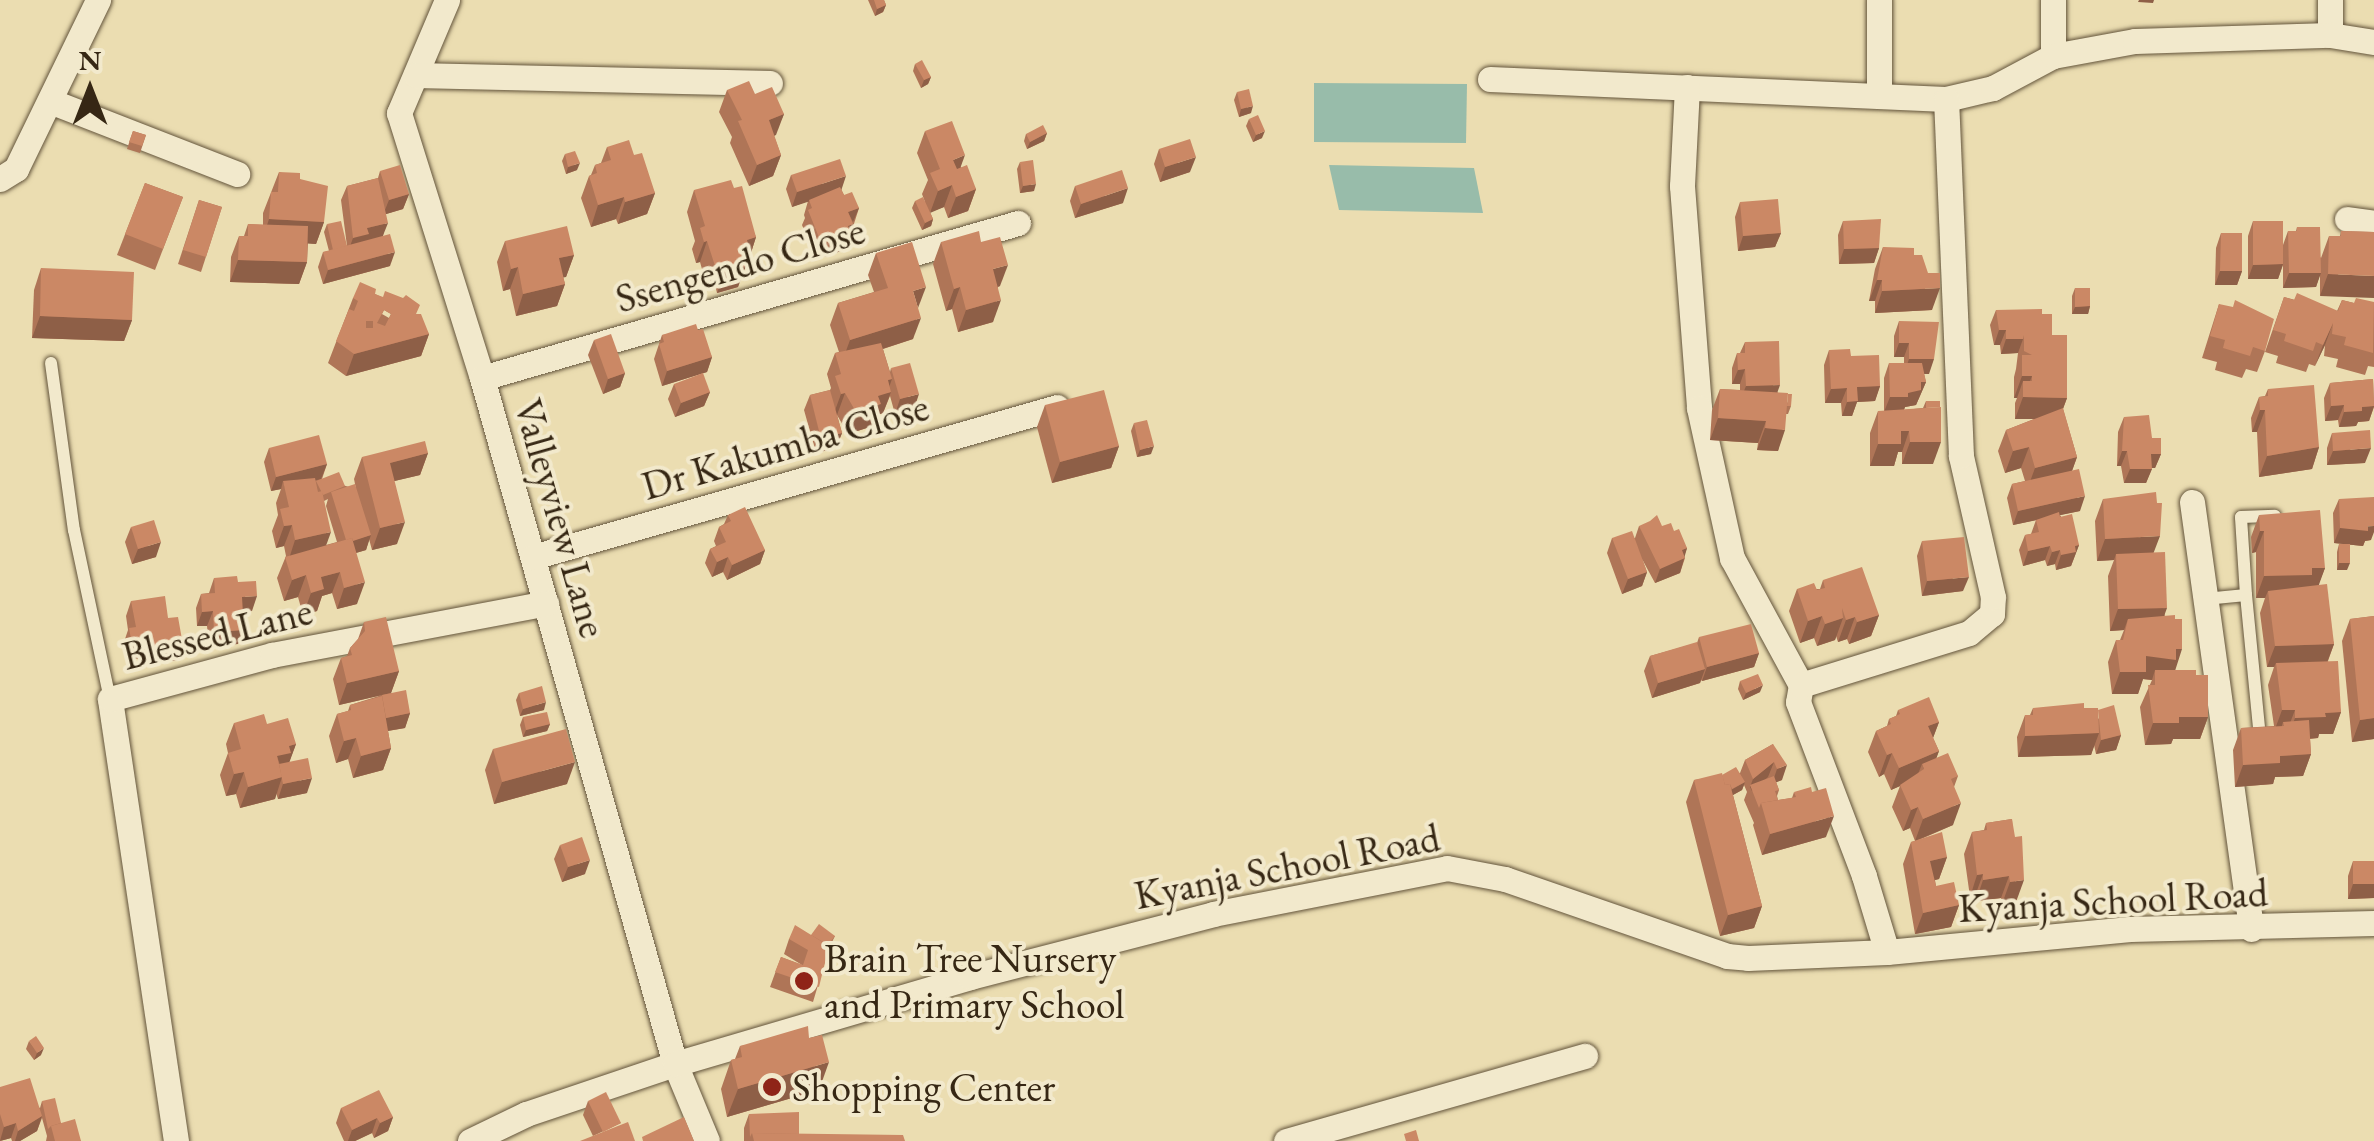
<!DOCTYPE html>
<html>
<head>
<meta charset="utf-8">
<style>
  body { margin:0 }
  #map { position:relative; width:2374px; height:1141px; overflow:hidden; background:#ebddb1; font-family:"EB Garamond",serif }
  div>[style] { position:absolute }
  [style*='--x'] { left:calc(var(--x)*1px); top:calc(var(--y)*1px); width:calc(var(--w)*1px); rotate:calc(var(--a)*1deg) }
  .water>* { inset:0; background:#98bcaa }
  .roads { filter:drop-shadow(0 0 2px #63543b) drop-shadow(0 0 2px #63543b) }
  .lane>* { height:12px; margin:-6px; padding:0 6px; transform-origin:6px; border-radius:6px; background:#f2e9cc }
  .street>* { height:25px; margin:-12.5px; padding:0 12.5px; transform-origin:12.5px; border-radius:12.5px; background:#f2e9cc }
  .wall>* { inset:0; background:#af7557 }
  .shaded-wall>* { inset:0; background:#8e5f47 }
  .building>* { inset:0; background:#cb8865 }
  .dots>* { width:28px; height:28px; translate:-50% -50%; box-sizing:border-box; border:5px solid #f2e9cc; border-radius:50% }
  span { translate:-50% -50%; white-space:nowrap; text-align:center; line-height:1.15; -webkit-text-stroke:8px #f2e9cc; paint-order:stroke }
  .street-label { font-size:40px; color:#362714 }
  .poi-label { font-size:40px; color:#362714 }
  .left { translate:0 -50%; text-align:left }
  .north { position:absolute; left:40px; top:40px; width:100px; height:100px; -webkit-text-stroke:8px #f2e9cc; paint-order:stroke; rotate:0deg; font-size:28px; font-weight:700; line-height:40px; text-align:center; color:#362714 }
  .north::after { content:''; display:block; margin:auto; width:35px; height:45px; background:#362714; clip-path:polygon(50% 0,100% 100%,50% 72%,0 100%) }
</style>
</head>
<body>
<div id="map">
  <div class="water">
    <i style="clip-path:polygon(1314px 83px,1467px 84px,1466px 143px,1314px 142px)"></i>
    <i style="clip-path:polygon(1329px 165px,1474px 168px,1483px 213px,1339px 210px)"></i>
  </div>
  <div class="roads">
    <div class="lane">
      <i style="--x:51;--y:363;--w:169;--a:82.2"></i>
      <i style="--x:74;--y:530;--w:173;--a:78"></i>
      <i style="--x:2246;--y:595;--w:78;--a:-93.7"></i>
      <i style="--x:2241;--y:517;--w:34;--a:-2"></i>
      <i style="--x:2205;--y:599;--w:41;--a:-5.6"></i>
      <i style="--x:2246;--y:595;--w:134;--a:84.4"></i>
    </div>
    <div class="street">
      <i style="--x:447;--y:0;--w:123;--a:113"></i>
      <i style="--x:399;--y:113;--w:278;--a:72.6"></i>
      <i style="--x:482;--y:378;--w:713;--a:74.29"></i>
      <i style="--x:675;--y:1064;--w:83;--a:67.4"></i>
      <i style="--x:1879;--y:0;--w:95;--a:90"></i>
      <i style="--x:2330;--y:0;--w:35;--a:90"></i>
      <i style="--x:2053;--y:56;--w:56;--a:-90"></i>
      <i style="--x:416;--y:75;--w:354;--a:1.3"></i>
      <i style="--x:1490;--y:79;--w:456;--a:2.5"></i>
      <i style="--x:1946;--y:99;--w:48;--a:-13.2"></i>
      <i style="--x:1993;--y:88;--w:68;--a:-28.1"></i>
      <i style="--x:2053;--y:56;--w:83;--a:-10.4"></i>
      <i style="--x:2135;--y:41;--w:195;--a:-1.8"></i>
      <i style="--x:2330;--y:35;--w:45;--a:9"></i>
      <i style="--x:1687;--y:87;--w:99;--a:92.9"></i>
      <i style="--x:1682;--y:186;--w:223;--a:85.6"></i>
      <i style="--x:1699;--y:408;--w:154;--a:77.6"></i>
      <i style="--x:1732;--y:558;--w:145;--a:61.5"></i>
      <i style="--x:1801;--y:685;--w:17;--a:100"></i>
      <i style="--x:1798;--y:702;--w:186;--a:69.2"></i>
      <i style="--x:1864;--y:876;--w:79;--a:73.2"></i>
      <i style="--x:50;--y:101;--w:201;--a:21.3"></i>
      <i style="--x:0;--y:179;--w:19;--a:-32"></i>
      <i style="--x:16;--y:169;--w:188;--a:-64.1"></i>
      <i style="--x:2347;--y:219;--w:27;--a:8"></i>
      <i style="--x:482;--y:378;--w:558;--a:-16.13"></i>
      <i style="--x:2192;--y:502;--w:431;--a:82.1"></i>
      <i style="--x:533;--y:557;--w:545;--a:-15.97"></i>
      <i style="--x:1801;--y:685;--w:176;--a:-17.2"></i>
      <i style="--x:1969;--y:633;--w:30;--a:-40"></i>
      <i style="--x:1992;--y:614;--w:17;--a:-87"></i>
      <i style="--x:1993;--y:597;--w:145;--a:-102.8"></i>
      <i style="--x:1961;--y:456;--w:357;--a:-92.4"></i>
      <i style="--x:176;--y:1141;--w:447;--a:-98.5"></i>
      <i style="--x:110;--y:699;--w:168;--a:-15.2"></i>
      <i style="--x:272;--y:655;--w:279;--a:-10.7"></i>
      <i style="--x:470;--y:1141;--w:62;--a:-25.7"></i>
      <i style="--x:526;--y:1114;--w:157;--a:-18.6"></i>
      <i style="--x:675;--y:1064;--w:308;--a:-16.4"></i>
      <i style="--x:970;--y:977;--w:251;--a:-14.5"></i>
      <i style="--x:1213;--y:914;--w:238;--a:-11.1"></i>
      <i style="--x:1447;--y:868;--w:59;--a:10.7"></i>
      <i style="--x:1505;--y:879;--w:235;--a:19.1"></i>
      <i style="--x:1727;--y:956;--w:21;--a:5"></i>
      <i style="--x:1748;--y:958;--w:139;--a:-2.5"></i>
      <i style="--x:1887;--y:952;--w:244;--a:-5.4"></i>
      <i style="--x:2130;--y:929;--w:244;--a:-1.4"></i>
      <i style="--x:1286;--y:1141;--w:311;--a:-15.9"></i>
    </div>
  </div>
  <div class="wall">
    <i style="clip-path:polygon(868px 0,884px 0,886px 5px,883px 12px,875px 16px)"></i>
    <i style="clip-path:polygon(915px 64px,931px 77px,928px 84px,921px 88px,913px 71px)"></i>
    <i style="clip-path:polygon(727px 90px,755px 94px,784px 114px,774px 136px,781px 155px,773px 176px,749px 186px,730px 143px,732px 137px,719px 112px)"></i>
    <i style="clip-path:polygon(1237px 92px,1251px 113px,1239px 117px,1234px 100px)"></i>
    <i style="clip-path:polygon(1249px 119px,1262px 138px,1253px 142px,1246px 126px)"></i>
    <i style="clip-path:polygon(133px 131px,146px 135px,140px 153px,127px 149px)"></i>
    <i style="clip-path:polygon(925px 131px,961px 167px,976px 189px,968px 211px,948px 218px,944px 207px,930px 212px,933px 219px,931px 226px,922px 230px,912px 208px,915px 201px,925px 202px,922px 194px,928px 180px,917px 153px)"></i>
    <i style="clip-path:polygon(1047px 133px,1044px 141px,1027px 149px,1024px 141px,1026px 134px)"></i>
    <i style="clip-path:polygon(607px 147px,634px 155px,655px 193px,647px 214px,618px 224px,616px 219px,591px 227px,581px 198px,589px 176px,591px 175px,595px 165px,601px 163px)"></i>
    <i style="clip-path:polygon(1159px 149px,1190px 172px,1160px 182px,1154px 164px)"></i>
    <i style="clip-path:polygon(565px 154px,577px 170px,566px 174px,562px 161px)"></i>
    <i style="clip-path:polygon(1020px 162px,1034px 191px,1020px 193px,1017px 169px)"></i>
    <i style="clip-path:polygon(380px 171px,409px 194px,403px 209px,386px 214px,383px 236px,390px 266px,323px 284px,318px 267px,323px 252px,329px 251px,324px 232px,327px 224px,347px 246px,341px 200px,347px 186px,378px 178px)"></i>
    <i style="clip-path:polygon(279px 172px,300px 179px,324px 222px,316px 244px,308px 243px,307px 262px,299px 284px,230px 282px,231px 257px,239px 236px,244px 236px,248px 224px,263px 225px,263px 213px)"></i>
    <i style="clip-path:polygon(791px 175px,841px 189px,844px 195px,859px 208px,846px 249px,825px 257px,823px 251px,814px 254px,802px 225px,805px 218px,804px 215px,808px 201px,792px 207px,786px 189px)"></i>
    <i style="clip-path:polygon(145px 183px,183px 197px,155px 270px,117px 255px)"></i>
    <i style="clip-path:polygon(1075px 186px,1123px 203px,1075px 218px,1070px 201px)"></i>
    <i style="clip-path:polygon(734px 188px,756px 237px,749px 259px,746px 259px,738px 287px,717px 293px,715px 285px,707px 287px,700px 262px,696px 263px,692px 249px,695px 241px,687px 212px,694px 190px)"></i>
    <i style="clip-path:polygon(199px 200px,222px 207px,201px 272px,178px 264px)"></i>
    <i style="clip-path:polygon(1740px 202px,1781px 233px,1775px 247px,1738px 251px,1735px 217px)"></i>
    <i style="clip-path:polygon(1843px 221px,1879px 248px,1874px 263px,1839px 264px,1838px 235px)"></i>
    <i style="clip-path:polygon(2253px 221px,2283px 245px,2288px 231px,2296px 231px,2297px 227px,2321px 258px,2329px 236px,2340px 236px,2341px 231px,2374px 232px,2320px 296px,2320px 274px,2316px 287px,2283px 288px,2283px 265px,2278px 279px,2248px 279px,2248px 236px)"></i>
    <i style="clip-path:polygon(2221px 233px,2242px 271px,2237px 285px,2215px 285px,2216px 248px)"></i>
    <i style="clip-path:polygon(505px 241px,574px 255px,566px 277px,563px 277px,565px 284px,557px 306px,516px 316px,510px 289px,503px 291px,497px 262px)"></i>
    <i style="clip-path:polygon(941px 242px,981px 242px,1000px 286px,998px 287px,993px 322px,958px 332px,952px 309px,946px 311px,933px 264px)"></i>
    <i style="clip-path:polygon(1883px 247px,1914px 255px,1932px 310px,1875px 313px,1875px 301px,1869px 301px,1875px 269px)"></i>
    <i style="clip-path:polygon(876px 253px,918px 308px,913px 339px,883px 349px,890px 372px,891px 368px,914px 409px,895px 414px,890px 396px,883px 413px,877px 415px,873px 426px,848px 434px,837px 415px,842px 433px,836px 448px,816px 453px,804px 410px,810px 395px,830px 390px,831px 388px,827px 374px,835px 353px,839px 352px,830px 325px,838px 303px,874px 292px,868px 275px)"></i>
    <i style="clip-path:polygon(41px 268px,132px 320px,124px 341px,32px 338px,34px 290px)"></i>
    <i style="clip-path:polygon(2075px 288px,2090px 306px,2088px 314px,2072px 314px,2072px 296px)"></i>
    <i style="clip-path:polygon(evenodd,375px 294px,416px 314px,429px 334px,421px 356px,346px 376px,328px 363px,353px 298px,375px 294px,384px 310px,391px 314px,389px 318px,382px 314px,384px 310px)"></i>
    <i style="clip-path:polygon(2284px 297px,2337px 311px,2342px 300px,2354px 303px,2374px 302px,2374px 367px,2368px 366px,2365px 375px,2336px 367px,2338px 359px,2324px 356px,2325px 345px,2315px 366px,2309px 364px,2306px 372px,2276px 363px,2278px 356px,2265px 352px)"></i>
    <i style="clip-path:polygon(2219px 304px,2265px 351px,2257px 372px,2246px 369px,2242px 378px,2215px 370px,2217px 362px,2202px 358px)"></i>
    <i style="clip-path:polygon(1996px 310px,2042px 314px,2052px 335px,2067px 398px,2063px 409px,2077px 457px,2072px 471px,2080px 511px,2060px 515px,2079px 545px,2071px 566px,2056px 570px,2055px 564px,2047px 566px,2045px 560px,2023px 566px,2019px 550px,2025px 535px,2031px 534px,2036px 520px,2013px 525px,2007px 498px,2012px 484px,2025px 481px,2021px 468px,2005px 473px,1998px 451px,2006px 430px,2034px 419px,2015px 419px,2015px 403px,2017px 398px,2014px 398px,2014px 377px,2016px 369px,2018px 353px,2001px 354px,2000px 345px,1994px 345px,1990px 325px)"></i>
    <i style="clip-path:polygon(1899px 321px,1929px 374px,1924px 374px,1926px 382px,1916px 405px,1905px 407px,1904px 410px,1923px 408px,1926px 401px,1933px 464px,1902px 464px,1902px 452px,1898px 452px,1894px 466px,1870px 466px,1870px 433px,1878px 411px,1884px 411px,1884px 378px,1889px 363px,1904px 363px,1904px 357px,1894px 357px,1894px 336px)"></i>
    <i style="clip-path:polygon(698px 330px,712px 357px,707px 372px,662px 386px,654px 359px,662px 335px)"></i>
    <i style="clip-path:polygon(594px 340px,625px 373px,620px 387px,603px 394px,588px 355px)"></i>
    <i style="clip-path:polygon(1745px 342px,1778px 393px,1791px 406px,1788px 414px,1786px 414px,1778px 451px,1757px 450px,1758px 443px,1710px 440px,1712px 410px,1720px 389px,1740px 390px,1740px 384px,1732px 384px,1732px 368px,1737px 353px,1740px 353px)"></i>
    <i style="clip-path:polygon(1829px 350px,1851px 356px,1880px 386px,1875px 401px,1857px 402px,1852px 416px,1842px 416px,1841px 403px,1825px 403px,1824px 365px)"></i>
    <i style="clip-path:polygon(2373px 379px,2374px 407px,2369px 421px,2358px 422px,2356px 426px,2339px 427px,2338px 420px,2325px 421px,2324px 398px,2330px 383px)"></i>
    <i style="clip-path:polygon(674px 384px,710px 392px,704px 406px,675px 417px,668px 399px)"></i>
    <i style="clip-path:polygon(2268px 389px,2319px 447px,2312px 469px,2259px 477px,2257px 432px,2252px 432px,2251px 418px,2259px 397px,2265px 396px)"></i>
    <i style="clip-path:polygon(1045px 405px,1119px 446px,1111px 468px,1052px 483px,1037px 427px)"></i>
    <i style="clip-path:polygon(2124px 417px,2152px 438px,2161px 454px,2155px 468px,2152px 468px,2146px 483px,2124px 483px,2121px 466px,2117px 466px,2118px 432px)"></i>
    <i style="clip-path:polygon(1134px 423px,1151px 454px,1137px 457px,1131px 431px)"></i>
    <i style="clip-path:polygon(2332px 433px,2365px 463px,2327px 465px,2327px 448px)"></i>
    <i style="clip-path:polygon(evenodd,269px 448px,327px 464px,322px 479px,356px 489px,354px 479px,362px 457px,428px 453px,420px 475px,394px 481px,397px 544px,372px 550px,369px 539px,366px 550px,356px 553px,357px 604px,337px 609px,332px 593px,322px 596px,317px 611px,303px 615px,298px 597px,284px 601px,277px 578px,286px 556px,284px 546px,276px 548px,272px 531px,278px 515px,276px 503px,281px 489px,271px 491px,264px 462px,269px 448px,328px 499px,326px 506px,337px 542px,326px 545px,324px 501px,328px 499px)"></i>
    <i style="clip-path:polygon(2103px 499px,2153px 553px,2175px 670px,2196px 675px,2208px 717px,2200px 739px,2173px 739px,2171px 744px,2145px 745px,2140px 707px,2152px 680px,2143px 679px,2138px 694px,2112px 694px,2108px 662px,2116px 640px,2120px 640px,2124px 630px,2110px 631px,2108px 576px,2114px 560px,2097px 561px,2095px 521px)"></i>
    <i style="clip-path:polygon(2339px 499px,2371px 540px,2365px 541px,2363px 546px,2334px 543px,2333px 513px)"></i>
    <i style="clip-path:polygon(728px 515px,765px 550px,760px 564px,727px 580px,723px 572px,712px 577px,705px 563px,710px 549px,716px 546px,714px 541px,719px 527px,724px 524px)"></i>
    <i style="clip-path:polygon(2259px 515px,2325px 568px,2318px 585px,2334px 644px,2328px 661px,2341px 712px,2333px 734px,2319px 734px,2318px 738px,2310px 739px,2311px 754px,2303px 776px,2275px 777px,2273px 784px,2235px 787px,2233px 750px,2241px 728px,2274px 726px,2268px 685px,2274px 667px,2267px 667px,2260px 613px,2265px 598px,2256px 598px,2256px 552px,2252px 553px,2251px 537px)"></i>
    <i style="clip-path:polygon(1639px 526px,1662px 526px,1687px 548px,1684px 556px,1685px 558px,1680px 573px,1655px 583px,1642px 559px,1647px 572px,1642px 586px,1622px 594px,1607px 553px,1612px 538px,1635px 538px)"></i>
    <i style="clip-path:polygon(131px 527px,156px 557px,132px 564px,125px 542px)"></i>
    <i style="clip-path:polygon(1922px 541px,1963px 591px,1922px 596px,1917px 556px)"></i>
    <i style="clip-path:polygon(2339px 544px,2347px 570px,2337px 570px,2337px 552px)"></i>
    <i style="clip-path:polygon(214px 578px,238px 582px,252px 611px,243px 612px,238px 644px,209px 646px,207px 626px,197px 626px,196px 608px,201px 594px,209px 593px)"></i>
    <i style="clip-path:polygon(1823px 580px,1879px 615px,1871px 636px,1849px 644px,1847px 639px,1838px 642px,1836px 636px,1835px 640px,1817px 646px,1814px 638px,1800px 643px,1789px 611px,1797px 589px,1820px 589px)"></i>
    <i style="clip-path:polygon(131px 601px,168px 618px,177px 660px,141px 666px,140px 658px,127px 660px,124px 642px,128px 630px,126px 616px)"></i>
    <i style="clip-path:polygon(2374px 616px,2374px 739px,2352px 742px,2342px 641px,2350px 619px)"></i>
    <i style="clip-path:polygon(364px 622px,399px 671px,391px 693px,410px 713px,405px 728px,388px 731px,391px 748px,383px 770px,353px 778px,348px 759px,336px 763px,329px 736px,337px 714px,348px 711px,350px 705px,382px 695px,339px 705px,333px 679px,341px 658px,347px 656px,350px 648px,358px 639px)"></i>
    <i style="clip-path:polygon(1699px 637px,1759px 653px,1754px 667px,1702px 681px,1701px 680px,1700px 683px,1652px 698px,1644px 671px,1650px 656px,1697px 643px)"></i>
    <i style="clip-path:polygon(1740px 681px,1760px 692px,1743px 700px,1738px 689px)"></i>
    <i style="clip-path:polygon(519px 693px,544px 710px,520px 716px,516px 700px)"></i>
    <i style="clip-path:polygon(2033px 708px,2084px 708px,2121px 735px,2116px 750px,2096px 754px,2094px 745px,2091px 755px,2018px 757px,2017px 737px,2025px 715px,2030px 715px)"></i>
    <i style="clip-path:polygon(1898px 710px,1939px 722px,1933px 738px,1939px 751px,1936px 758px,1958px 776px,1954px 787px,1953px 825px,1919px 840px,1947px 857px,1939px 879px,1935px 880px,1936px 886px,1959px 905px,1951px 927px,1915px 934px,1903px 864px,1911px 842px,1915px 841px,1910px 828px,1903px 831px,1892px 807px,1900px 786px,1891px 790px,1884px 774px,1879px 777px,1868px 752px,1876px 731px,1887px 726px,1889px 719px,1896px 716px)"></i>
    <i style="clip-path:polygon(523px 717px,550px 724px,547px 731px,523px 737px,520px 725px)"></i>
    <i style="clip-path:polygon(234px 723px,267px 724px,296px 744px,289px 762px,307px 793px,278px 799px,276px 793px,275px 799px,240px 808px,236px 794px,226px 796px,220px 775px,228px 753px,226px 744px)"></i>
    <i style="clip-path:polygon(1773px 744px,1782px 780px,1776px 782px,1779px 790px,1777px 796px,1778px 800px,1792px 798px,1794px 792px,1826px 837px,1762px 855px,1753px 825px,1754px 823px,1744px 800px,1747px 792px,1744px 785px,1742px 790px,1733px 795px,1762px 906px,1754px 928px,1720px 936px,1686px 802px,1694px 780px,1740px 773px,1745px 760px)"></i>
    <i style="clip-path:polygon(493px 749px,567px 784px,494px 804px,485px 770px)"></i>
    <i style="clip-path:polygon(2012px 819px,2016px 902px,2002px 904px,2001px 898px,1976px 901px,1975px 896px,1970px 897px,1964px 854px,1972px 832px,1984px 830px,1986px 823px)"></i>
    <i style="clip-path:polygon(560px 845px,585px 874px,562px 882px,554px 859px)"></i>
    <i style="clip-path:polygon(2353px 861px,2374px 861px,2374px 898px,2348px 899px,2348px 876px)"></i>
    <i style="clip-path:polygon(811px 935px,835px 936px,829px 948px,813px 1002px,770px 987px,781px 957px,802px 965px,784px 954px,789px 939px)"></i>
    <i style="clip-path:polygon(809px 1038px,819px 1090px,727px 1117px,721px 1089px,731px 1060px,735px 1059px,740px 1046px)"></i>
    <i style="clip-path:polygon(29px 1041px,41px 1055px,34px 1060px,26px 1049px)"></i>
    <i style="clip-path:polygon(0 1087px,40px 1108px,42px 1101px,61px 1123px,81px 1141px,46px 1141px,47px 1136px,42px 1118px,37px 1131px,20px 1141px,12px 1141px,11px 1138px,0 1141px)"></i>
    <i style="clip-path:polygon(588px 1101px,621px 1123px,593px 1136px,583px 1115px)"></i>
    <i style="clip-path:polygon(341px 1108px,393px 1117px,388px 1131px,374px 1138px,372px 1133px,355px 1141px,344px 1141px,336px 1123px)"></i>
    <i style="clip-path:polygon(749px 1114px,799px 1134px,905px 1141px,744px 1141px,744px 1128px)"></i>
  </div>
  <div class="shaded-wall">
    <i style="clip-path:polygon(2139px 0,2154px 0,2153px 3px,2138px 2px)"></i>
    <i style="clip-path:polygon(886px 5px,883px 12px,875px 16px,877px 9px)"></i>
    <i style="clip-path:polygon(931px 77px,928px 84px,921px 88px,924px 80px)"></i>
    <i style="clip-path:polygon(1253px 106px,1251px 113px,1239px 117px,1241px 109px)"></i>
    <i style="clip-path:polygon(784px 114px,776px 135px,761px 142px,769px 120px)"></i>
    <i style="clip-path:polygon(1265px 131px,1262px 138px,1253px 142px,1256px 135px)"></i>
    <i style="clip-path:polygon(1047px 133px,1044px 141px,1027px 149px,1030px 142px)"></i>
    <i style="clip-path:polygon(781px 155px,773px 176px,749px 186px,757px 165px)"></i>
    <i style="clip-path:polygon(965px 155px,957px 177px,953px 160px)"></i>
    <i style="clip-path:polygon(1196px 157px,1190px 172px,1160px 182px,1165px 167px)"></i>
    <i style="clip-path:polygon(580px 163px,577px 170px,566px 174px,568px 167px)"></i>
    <i style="clip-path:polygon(846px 176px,841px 191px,792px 207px,797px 192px)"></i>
    <i style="clip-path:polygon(1036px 184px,1034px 191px,1020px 193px,1023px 186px)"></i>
    <i style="clip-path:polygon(952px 185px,944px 207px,930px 213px,938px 191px)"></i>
    <i style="clip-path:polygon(1128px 188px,1123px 203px,1075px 218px,1081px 204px)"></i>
    <i style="clip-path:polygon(976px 189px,968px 211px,948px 218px,956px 197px)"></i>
    <i style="clip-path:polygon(655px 193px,647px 214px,618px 224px,625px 202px)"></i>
    <i style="clip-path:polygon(409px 194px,403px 209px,383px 215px,389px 200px)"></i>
    <i style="clip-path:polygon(624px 197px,616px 219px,591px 227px,598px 205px)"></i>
    <i style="clip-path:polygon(859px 208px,853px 222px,848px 212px)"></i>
    <i style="clip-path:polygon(269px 219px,324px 222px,316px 244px,262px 241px)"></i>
    <i style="clip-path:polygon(933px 219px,931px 226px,922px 230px,925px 223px)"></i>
    <i style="clip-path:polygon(388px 223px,382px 238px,348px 252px,353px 238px,367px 228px)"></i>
    <i style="clip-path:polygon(853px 224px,846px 249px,825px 257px,831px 242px,848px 226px)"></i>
    <i style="clip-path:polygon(1781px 233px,1775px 247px,1738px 251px,1743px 236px)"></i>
    <i style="clip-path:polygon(828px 236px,823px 251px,814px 254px,820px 240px)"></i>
    <i style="clip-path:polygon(756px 237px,749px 259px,746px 259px,744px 266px,746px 266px,738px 287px,717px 293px,725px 272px,747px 240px)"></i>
    <i style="clip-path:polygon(707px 241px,700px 262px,696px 263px,704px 242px)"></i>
    <i style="clip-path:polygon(1879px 248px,1874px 263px,1839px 264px,1844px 249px)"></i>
    <i style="clip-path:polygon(395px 252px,390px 266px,323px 284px,328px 270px)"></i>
    <i style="clip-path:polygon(574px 255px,566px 277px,551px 280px,559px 258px)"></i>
    <i style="clip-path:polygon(238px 260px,307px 262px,299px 284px,230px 282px)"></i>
    <i style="clip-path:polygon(723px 263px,715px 285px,707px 287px,715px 266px)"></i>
    <i style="clip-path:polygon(2283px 264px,2278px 279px,2248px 279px,2253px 265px)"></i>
    <i style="clip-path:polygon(1008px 265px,1000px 286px,985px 291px,993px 269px)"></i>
    <i style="clip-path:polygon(518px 267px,510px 289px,503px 291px,511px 269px)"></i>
    <i style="clip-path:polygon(2220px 271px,2242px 271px,2237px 285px,2215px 285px)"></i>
    <i style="clip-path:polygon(2289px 273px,2321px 273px,2316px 287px,2283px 288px)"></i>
    <i style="clip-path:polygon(2328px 274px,2374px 276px,2374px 298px,2320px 296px)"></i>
    <i style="clip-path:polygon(1877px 280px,1882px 280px,1875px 301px,1869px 301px)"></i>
    <i style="clip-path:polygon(565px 284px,557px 306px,516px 316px,523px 294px)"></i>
    <i style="clip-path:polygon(926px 287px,918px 308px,913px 291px)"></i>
    <i style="clip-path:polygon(960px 287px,952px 309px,946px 311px,954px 289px)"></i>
    <i style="clip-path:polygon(1940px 288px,1932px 310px,1875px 313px,1882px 291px)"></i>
    <i style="clip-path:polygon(1001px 300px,993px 322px,958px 332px,966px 310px)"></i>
    <i style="clip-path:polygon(2090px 306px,2088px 314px,2072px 314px,2075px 307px)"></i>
    <i style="clip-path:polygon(40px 316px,132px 320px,124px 341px,32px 338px)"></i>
    <i style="clip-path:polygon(921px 318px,913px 339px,842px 362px,850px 340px)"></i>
    <i style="clip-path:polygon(2333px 323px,2325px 345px,2315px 366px,2323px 345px)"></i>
    <i style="clip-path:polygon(1999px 330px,2006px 330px,2000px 345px,1994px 345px)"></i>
    <i style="clip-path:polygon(429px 334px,421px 356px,346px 376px,354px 354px)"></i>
    <i style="clip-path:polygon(2006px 339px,2023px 339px,2018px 353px,2001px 354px)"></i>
    <i style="clip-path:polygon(1899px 343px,1909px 343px,1904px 357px,1894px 357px)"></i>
    <i style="clip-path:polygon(712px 357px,707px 372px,662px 386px,667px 371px)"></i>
    <i style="clip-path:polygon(1909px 359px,1934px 359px,1929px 374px,1904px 374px)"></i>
    <i style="clip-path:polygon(1745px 369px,1740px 384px,1732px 384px,1738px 370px)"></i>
    <i style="clip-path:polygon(625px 373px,620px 387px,603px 394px,608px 379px)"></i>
    <i style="clip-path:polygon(2022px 376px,2032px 376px,2024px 397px,2067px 398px,2059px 419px,2015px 419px,2023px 397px,2023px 381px,2017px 398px,2014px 398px)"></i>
    <i style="clip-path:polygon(892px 379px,887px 393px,891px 392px,883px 413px,877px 415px,873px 426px,848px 434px,856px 412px,878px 396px,888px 380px)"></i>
    <i style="clip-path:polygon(1921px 382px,1926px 382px,1916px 405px,1905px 407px,1903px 412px,1884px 412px,1890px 397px,1908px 393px)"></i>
    <i style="clip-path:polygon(1780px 385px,1775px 399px,1740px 401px,1746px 386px)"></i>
    <i style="clip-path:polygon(1880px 386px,1875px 401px,1857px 402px,1852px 416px,1842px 416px,1847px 402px,1857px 387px)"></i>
    <i style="clip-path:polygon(1847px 388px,1841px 403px,1825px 403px,1831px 389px)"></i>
    <i style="clip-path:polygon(710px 392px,704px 406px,675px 417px,681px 403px)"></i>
    <i style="clip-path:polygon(845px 393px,837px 415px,833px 416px,841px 394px)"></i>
    <i style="clip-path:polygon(919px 394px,914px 409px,895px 414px,900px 399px)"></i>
    <i style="clip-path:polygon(2344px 405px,2338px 420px,2325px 421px,2331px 406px)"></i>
    <i style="clip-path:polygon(2374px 406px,2369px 421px,2358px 422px,2356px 426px,2339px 427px,2344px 412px,2362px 407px)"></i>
    <i style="clip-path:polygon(2260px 410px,2265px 410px,2257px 432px,2252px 432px)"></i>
    <i style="clip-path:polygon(1718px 418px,1766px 421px,1758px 443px,1710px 440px)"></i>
    <i style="clip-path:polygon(1765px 428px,1785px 430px,1778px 451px,1757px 450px)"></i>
    <i style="clip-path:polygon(1901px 431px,1909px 431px,1902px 452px,1898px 452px,1894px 466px,1870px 466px,1878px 444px)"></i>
    <i style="clip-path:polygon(842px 433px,836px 448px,816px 453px,821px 439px)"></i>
    <i style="clip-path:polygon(1910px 442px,1941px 442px,1933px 464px,1902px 464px)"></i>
    <i style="clip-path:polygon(1119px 446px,1111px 468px,1052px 483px,1060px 462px)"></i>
    <i style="clip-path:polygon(1154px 446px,1151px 454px,1137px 457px,1140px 450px)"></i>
    <i style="clip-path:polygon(2029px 447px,2021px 468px,2005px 473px,2013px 451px)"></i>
    <i style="clip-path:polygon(2319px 447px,2312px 469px,2259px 477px,2267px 456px)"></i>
    <i style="clip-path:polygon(2371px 448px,2365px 463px,2327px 465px,2333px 451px)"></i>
    <i style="clip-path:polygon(2122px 451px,2127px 451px,2121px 466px,2117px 466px)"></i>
    <i style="clip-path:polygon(428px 453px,420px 475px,382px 484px,390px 463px)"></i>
    <i style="clip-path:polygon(2151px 454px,2161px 454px,2155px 468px,2146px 468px)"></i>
    <i style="clip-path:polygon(2077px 457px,2069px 479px,2027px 490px,2035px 468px)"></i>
    <i style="clip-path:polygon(327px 464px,321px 479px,285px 488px,283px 481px,281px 489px,271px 491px,276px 477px)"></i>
    <i style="clip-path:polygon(2130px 469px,2152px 469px,2146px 483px,2124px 483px)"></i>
    <i style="clip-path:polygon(2085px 496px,2080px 511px,2013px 525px,2018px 511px)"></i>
    <i style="clip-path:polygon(405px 522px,397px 544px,372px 550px,380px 528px)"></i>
    <i style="clip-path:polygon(292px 525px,284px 546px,276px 548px,284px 526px)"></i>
    <i style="clip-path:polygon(2374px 526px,2374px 532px,2371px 540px,2365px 541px,2363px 546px,2334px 543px,2340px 528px)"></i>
    <i style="clip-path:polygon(2260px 531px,2264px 531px,2256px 552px,2252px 553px)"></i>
    <i style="clip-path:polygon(331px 532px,323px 554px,288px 562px,295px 540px)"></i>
    <i style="clip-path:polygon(371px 535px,366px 550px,342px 557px,347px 542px)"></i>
    <i style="clip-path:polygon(2160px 536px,2152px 557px,2116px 554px,2114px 560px,2097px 561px,2105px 539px)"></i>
    <i style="clip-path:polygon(161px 542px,156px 557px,132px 564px,138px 549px)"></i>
    <i style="clip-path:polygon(2079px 545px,2071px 566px,2056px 570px,2061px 555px,2075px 546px)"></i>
    <i style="clip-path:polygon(2050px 546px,2045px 560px,2023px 566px,2028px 551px)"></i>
    <i style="clip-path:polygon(1687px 548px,1680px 573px,1655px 583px,1660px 569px,1682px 550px)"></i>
    <i style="clip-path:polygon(765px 550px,760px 564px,727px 580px,732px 565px)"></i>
    <i style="clip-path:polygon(2060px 550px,2055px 564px,2047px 566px,2052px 552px)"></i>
    <i style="clip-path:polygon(728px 557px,723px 572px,712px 577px,717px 562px)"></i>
    <i style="clip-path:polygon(2339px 563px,2350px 563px,2347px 570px,2337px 570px)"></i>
    <i style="clip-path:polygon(2312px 568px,2325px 568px,2317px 590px,2268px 591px,2265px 598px,2256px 598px,2264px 576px)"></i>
    <i style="clip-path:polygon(340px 572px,332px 593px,322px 596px,317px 611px,303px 615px,311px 593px,321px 577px)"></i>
    <i style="clip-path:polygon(1647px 572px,1642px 586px,1622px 594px,1628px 579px)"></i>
    <i style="clip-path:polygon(306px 575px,298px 597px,284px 601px,292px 580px)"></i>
    <i style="clip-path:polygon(1969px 577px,1963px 591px,1922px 596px,1927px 581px)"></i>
    <i style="clip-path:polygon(365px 582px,357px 604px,337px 609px,344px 588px)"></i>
    <i style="clip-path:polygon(257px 596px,252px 611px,236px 612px,242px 597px)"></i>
    <i style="clip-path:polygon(2167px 608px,2159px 630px,2128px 619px,2124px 630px,2110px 631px,2118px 609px)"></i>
    <i style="clip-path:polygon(213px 611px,207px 626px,197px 626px,202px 612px)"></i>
    <i style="clip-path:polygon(1879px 615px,1871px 636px,1849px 644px,1857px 622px)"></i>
    <i style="clip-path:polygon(1822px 616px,1814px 638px,1800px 643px,1808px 621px)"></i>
    <i style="clip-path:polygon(1855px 617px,1847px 639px,1838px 642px,1846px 620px)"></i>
    <i style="clip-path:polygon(1843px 618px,1835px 640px,1817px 646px,1825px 624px)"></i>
    <i style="clip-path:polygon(244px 630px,238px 644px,209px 646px,214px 632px)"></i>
    <i style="clip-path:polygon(145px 643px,140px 658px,127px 660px,132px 645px)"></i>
    <i style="clip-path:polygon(2334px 644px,2326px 665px,2276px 663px,2274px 667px,2267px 667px,2275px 646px)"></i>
    <i style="clip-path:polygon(183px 645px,177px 660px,141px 666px,146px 652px)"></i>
    <i style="clip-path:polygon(2176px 649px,2182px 649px,2175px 671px,2155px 670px,2152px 680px,2143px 679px,2138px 694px,2112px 694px,2120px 672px,2146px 656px)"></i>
    <i style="clip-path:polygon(1759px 653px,1754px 667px,1702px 681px,1707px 667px)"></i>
    <i style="clip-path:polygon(1705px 669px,1700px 683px,1652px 698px,1658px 683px)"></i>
    <i style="clip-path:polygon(399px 671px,391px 693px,339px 705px,347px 683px)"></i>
    <i style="clip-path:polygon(1763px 685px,1760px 692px,1743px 700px,1746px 693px)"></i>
    <i style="clip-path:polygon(546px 702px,544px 710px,520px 716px,523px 709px)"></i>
    <i style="clip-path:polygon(2282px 710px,2295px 710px,2287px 731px,2283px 722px,2280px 732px,2274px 732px)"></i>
    <i style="clip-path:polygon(2341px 712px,2333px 734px,2319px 734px,2318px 738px,2287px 740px,2295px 718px,2325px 713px)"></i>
    <i style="clip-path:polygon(410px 713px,405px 728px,381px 732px,386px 718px)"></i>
    <i style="clip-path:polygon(2179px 717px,2208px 717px,2200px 739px,2173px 739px,2171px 744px,2145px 745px,2153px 723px)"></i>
    <i style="clip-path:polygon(2374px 718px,2374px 739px,2352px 742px,2360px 720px)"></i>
    <i style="clip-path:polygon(1939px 722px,1931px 743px,1928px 726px)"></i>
    <i style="clip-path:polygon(550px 724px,547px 731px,523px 737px,526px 730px)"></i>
    <i style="clip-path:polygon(2099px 733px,2091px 755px,2018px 757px,2025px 736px)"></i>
    <i style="clip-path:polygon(2121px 735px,2116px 750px,2096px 754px,2101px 740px)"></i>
    <i style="clip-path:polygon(356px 738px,348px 759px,336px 763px,344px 741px)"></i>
    <i style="clip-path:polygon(296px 744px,288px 766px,283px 774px,277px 756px,289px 746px)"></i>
    <i style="clip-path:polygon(391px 748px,383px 770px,353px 778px,361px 756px)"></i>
    <i style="clip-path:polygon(1939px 751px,1931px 773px,1924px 769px,1922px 764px,1916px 779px,1891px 790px,1899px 768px)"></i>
    <i style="clip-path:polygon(1892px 753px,1884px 774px,1879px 777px,1887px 755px)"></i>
    <i style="clip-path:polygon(2311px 754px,2303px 776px,2275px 777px,2273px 784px,2235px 787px,2243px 765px,2280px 756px)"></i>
    <i style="clip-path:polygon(575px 762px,567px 784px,494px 804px,502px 782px)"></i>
    <i style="clip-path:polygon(1774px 762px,1768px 777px,1752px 791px,1750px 787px,1753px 779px)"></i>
    <i style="clip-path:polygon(1787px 765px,1782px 780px,1772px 784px,1777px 769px)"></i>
    <i style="clip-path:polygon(244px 772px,236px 794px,226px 796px,234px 774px)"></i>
    <i style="clip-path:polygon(282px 777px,275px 799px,240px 808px,248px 787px)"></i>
    <i style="clip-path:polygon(312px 778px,307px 793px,278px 799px,283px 784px)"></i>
    <i style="clip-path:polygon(1745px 782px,1742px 790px,1722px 801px,1724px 794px)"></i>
    <i style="clip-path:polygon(1961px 803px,1953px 825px,1915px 841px,1923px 819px)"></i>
    <i style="clip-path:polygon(1918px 807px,1910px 828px,1903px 831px,1911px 810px)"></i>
    <i style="clip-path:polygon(1834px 816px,1826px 837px,1762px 855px,1770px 834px)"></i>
    <i style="clip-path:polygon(1947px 857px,1939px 879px,1923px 883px,1930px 861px)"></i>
    <i style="clip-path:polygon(590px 860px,585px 874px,562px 882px,568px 867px)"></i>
    <i style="clip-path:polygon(1983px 874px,1975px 896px,1970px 897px,1977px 875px)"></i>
    <i style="clip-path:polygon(2009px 876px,2001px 898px,1976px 901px,1983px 880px)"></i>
    <i style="clip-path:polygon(2024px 880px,2016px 902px,2002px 904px,2010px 882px)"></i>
    <i style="clip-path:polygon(2353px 884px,2374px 884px,2374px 898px,2348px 899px)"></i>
    <i style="clip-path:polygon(1959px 905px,1951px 927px,1915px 934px,1923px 913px)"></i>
    <i style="clip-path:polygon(1762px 906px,1754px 928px,1720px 936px,1728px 915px)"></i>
    <i style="clip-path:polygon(44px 1048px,41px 1055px,34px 1060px,37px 1053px)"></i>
    <i style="clip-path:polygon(829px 1062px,819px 1090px,727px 1117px,738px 1089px)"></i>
    <i style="clip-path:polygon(42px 1116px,37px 1131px,20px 1141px,15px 1141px,18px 1131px)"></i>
    <i style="clip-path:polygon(393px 1117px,388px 1131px,374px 1138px,380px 1123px)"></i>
    <i style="clip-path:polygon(377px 1118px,372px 1133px,355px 1141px,348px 1141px,352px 1130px)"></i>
    <i style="clip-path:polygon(16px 1123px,11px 1138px,0 1141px,4px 1127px)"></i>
  </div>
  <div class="building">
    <i style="clip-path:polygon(874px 0,884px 0,886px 5px,877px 9px)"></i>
    <i style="clip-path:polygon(922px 60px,931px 77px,924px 80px,915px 64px)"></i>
    <i style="clip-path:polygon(749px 81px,755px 94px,772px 87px,784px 114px,769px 120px,781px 155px,757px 165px,738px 121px,742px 120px,727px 90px)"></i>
    <i style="clip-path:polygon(1249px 89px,1253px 106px,1241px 109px,1237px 92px)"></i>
    <i style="clip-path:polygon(1258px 115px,1265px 131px,1256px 135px,1249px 119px)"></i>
    <i style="clip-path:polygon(952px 121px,965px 155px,953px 160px,957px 169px,967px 165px,976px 189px,956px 197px,952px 185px,938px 191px,930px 173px,940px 169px,925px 131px)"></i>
    <i style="clip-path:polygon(1043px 125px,1047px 133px,1030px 142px,1026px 134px)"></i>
    <i style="clip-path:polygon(133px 131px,146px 135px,142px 146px,129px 142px)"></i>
    <i style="clip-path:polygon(1190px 139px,1196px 157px,1165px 167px,1159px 149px)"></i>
    <i style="clip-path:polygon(629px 140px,634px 155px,642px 153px,655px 193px,625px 202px,624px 197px,598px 205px,589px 176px,597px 173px,595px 165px,611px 160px,607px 147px)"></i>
    <i style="clip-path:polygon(575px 151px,580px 163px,568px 167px,565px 154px)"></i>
    <i style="clip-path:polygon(840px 159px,846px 176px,797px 192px,791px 175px)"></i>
    <i style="clip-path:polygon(1033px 160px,1036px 184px,1023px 186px,1020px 162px)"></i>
    <i style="clip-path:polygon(400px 165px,409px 194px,389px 200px,380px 171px)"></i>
    <i style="clip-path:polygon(1122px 170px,1128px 188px,1081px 204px,1075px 186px)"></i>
    <i style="clip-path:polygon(279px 172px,300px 173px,300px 179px,328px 186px,324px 222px,269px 219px,271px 192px,278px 192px)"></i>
    <i style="clip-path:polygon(378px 178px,388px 223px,367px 228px,369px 234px,353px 238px,347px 186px)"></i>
    <i style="clip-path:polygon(731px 180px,734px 188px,742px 186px,756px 237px,747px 240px,750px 250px,742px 252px,746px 266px,725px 272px,723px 263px,715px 266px,707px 241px,704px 242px,700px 228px,705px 226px,694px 190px)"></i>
    <i style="clip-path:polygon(145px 183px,183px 197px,163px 249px,125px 234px)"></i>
    <i style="clip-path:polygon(840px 187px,844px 195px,852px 192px,859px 208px,848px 212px,853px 224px,848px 226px,851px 234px,831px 242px,828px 236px,820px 240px,808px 210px,812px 208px,809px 200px)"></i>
    <i style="clip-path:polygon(923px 197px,933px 219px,925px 223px,915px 201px)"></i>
    <i style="clip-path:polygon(1778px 199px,1781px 233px,1743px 236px,1740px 202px)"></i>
    <i style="clip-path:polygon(199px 200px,222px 207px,206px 257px,183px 250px)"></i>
    <i style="clip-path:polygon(1881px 219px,1879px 248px,1844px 249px,1843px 221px)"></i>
    <i style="clip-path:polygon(341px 221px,347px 246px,333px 250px,327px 224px)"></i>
    <i style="clip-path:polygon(2253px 221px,2283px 221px,2283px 264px,2253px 265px)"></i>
    <i style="clip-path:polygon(248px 224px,308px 226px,307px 262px,238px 260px,239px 236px,248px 236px)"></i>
    <i style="clip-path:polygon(567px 226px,574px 255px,559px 258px,565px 284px,523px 294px,518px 267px,511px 269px,505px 241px)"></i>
    <i style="clip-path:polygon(2297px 227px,2320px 227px,2321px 273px,2289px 273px,2288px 231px,2297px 231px)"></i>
    <i style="clip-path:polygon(979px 231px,981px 242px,1000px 237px,1008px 265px,993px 269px,1001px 300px,966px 310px,960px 287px,954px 289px,941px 242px)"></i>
    <i style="clip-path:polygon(2341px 231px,2374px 232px,2374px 276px,2328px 274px,2329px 236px,2341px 236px)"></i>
    <i style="clip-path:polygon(2221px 233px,2242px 233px,2242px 271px,2220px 271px)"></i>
    <i style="clip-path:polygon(390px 234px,395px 252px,328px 270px,323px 252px)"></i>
    <i style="clip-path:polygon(912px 242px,926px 287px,913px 291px,921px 318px,850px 340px,838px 303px,888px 288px,876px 253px)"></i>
    <i style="clip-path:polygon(1883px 247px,1914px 248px,1914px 255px,1922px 255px,1928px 273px,1940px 273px,1940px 288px,1882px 291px,1882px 280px,1877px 280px)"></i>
    <i style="clip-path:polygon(41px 268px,134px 272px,132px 320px,40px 316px)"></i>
    <i style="clip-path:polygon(evenodd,360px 282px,376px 289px,375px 294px,383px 297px,385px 291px,403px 298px,406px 295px,420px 305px,416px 314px,421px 314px,429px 334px,354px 354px,336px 341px,349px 309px,354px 311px,358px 301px,353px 298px,360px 282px,384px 310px,391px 314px,385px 326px,377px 323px,384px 310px,360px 282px,366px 321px,373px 321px,373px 328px,366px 328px,366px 321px)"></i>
    <i style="clip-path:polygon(2075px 288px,2090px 288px,2090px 306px,2075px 307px)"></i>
    <i style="clip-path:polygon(2297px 293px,2338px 311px,2342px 300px,2354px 303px,2356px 298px,2374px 302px,2373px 353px,2344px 345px,2346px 337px,2332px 334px,2333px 323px,2323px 345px,2316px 342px,2313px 351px,2284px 341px,2286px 334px,2273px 330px,2284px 297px,2294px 300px)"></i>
    <i style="clip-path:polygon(2235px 300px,2274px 319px,2265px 351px,2253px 347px,2250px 356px,2223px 348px,2225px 340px,2210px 336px,2219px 304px,2233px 307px)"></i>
    <i style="clip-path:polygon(2042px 309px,2042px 314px,2052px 314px,2052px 335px,2024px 335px,2023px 339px,2006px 339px,2006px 330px,1999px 330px,1996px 310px)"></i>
    <i style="clip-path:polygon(1899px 321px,1939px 322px,1934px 359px,1909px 359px,1909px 343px,1899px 343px)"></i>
    <i style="clip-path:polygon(696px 324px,698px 330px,703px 329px,712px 357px,667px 371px,659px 344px,664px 342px,662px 335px)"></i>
    <i style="clip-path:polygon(611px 334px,625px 373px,608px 379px,594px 340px)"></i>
    <i style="clip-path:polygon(2024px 335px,2067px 335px,2067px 398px,2023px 397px,2023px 381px,2032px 381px,2032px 376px,2022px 376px,2022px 355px,2032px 355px,2024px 351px)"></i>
    <i style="clip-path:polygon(1779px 341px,1780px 385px,1746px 386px,1745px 369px,1738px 370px,1737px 353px,1745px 353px,1745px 342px)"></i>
    <i style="clip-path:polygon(881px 343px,892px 379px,888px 380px,891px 392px,878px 396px,881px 404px,856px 412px,845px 393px,841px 394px,835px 376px,841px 374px,835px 353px)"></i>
    <i style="clip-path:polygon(1850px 349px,1851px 356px,1879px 355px,1880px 386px,1857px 387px,1858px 401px,1847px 402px,1847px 388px,1831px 389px,1829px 350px)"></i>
    <i style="clip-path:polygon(910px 363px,919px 394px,900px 399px,891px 368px)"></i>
    <i style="clip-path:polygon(1889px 363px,1922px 363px,1926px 382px,1921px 382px,1921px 390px,1908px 393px,1908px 397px,1890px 397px)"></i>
    <i style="clip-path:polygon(703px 373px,710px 392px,681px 403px,674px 384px)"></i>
    <i style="clip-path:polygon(2373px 379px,2374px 406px,2362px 407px,2362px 411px,2344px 412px,2344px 405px,2331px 406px,2330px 383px)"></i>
    <i style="clip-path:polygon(2314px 385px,2319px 447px,2267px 456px,2265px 410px,2260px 410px,2259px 397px,2268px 396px,2268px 389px)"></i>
    <i style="clip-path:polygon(1720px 389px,1788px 393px,1785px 430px,1765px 428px,1766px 421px,1718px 418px)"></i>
    <i style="clip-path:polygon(830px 390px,842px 433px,821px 439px,810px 395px)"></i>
    <i style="clip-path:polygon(1104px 390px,1119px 446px,1060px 462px,1045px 405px)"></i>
    <i style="clip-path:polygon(1788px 394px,1792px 394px,1791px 406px,1787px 406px)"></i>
    <i style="clip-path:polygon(1926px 401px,1940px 401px,1940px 407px,1926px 408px)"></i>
    <i style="clip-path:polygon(1941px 407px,1941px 442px,1910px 442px,1909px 431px,1901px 431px,1901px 444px,1878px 444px,1878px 411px)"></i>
    <i style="clip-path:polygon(2063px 408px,2077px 457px,2035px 468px,2029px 447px,2013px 451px,2006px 430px)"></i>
    <i style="clip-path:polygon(2149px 415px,2152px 438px,2161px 438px,2161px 454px,2151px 454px,2152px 469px,2130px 469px,2127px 451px,2122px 451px,2124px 417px)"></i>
    <i style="clip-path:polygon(1147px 420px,1154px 446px,1140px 450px,1134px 423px)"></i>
    <i style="clip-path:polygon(2370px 430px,2371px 448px,2333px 451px,2332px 433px)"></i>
    <i style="clip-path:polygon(319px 435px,327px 464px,276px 477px,269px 448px)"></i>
    <i style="clip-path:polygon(425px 441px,428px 453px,390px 463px,405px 522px,380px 528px,362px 457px)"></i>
    <i style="clip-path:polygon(2079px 469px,2085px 496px,2018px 511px,2012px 484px)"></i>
    <i style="clip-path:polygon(339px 472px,345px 486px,323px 495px,316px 481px)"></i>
    <i style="clip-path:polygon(315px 478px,318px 492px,322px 491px,331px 532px,295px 540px,292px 525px,284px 526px,280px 509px,289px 507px,283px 481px)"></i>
    <i style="clip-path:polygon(355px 484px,371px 535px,353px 541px,352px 538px,346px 540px,331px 492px)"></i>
    <i style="clip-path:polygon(2156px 492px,2157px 503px,2162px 503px,2160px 536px,2105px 539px,2103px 499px)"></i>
    <i style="clip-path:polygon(2374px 497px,2374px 526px,2368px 526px,2368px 531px,2340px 528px,2339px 499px)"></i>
    <i style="clip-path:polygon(745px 507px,765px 550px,732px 565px,728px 557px,717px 562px,710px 549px,726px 542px,719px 527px,731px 521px,728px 515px)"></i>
    <i style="clip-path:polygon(2320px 510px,2325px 568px,2312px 568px,2312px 575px,2264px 576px,2264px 531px,2260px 531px,2259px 515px)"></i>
    <i style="clip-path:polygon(2059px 512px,2060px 517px,2072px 514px,2079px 545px,2075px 546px,2076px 552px,2061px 555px,2060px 550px,2052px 552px,2050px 546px,2028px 551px,2025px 535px,2039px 532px,2036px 520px)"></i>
    <i style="clip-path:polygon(1657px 515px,1662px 526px,1671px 523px,1674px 531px,1679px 529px,1687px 548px,1682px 550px,1685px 558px,1660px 569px,1639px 526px,1650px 521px)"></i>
    <i style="clip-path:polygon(154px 520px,161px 542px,138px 549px,131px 527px)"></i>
    <i style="clip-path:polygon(1632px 531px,1647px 572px,1628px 579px,1612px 538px)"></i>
    <i style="clip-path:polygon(1964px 537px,1969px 577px,1927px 581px,1922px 541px)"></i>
    <i style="clip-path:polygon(352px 538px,365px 582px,344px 588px,340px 572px,321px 577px,324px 589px,311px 593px,306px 575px,292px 580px,285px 557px)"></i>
    <i style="clip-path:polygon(2339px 544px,2350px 544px,2350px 563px,2339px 563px)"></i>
    <i style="clip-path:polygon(2165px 552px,2167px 608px,2118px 609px,2116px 554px)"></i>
    <i style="clip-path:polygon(1862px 567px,1879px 615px,1857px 622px,1855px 617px,1846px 620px,1842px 608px,1843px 618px,1825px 624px,1822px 616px,1808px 621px,1797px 589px,1814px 583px,1817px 590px,1825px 588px,1823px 580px)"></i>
    <i style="clip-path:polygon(237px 576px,238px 582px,256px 581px,257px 596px,242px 597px,244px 630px,214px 632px,213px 611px,202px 612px,201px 594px,215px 593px,214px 578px)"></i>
    <i style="clip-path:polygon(2327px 584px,2334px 644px,2275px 646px,2268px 591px)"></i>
    <i style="clip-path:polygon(165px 596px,168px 618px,178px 617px,183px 645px,146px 652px,145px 643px,132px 645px,129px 628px,136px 627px,131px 601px)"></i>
    <i style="clip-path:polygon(2175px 615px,2175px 619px,2182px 619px,2182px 649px,2176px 649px,2176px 660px,2146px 656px,2146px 672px,2120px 672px,2116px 640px,2123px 640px,2128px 619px)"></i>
    <i style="clip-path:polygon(2374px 616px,2374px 718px,2360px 720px,2350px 619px)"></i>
    <i style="clip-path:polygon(386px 617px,399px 671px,347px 683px,341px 658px,352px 655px,350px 648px,365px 631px,364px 622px)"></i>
    <i style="clip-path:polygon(1751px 624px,1759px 653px,1707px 667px,1699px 637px)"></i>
    <i style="clip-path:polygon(1697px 642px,1705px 669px,1658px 683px,1650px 656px)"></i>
    <i style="clip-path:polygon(2338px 661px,2341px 712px,2325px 713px,2326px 717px,2295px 718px,2295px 710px,2282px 710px,2276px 663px)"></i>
    <i style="clip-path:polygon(2155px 670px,2196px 670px,2196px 675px,2208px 675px,2208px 717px,2179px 717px,2179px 723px,2153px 723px,2148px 685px,2155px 685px)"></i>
    <i style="clip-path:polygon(1758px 674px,1763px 685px,1746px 693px,1740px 681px)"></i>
    <i style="clip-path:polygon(542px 686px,546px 702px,523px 709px,519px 693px)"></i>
    <i style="clip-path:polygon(406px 690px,410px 713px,386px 718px,382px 695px)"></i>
    <i style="clip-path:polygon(382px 696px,391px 748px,361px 756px,356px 738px,344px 741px,337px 714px,351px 710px,350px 705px)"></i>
    <i style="clip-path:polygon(1929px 697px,1939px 722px,1928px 726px,1939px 751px,1899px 768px,1892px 753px,1887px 755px,1876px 731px,1891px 724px,1889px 719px,1900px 714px,1898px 710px)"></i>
    <i style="clip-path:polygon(2084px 703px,2084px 708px,2098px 708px,2099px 733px,2025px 736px,2025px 715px,2033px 715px,2033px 708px)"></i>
    <i style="clip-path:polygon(2114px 705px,2121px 735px,2101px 740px,2098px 710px)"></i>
    <i style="clip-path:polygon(547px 712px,550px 724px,526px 730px,523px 717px)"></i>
    <i style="clip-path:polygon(264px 714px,267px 724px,288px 718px,296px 744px,289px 746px,291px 753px,277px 756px,282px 777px,248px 787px,244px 772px,234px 774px,228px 753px,241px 749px,234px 723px)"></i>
    <i style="clip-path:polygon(2309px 720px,2311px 754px,2280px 756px,2280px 763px,2243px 765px,2241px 728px,2284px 726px,2283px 722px)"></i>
    <i style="clip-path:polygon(566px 729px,575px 762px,502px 782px,493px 749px)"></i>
    <i style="clip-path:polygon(1773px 744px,1787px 765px,1777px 769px,1774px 762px,1753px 779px,1745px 760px)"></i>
    <i style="clip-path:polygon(1948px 753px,1958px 776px,1951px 779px,1961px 803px,1923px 819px,1918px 807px,1911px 810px,1900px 785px,1924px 769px,1922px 764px)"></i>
    <i style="clip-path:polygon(308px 758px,312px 778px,283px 784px,279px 764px)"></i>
    <i style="clip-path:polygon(1736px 767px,1745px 782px,1732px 789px,1730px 784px,1725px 785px,1722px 775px)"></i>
    <i style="clip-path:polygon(1722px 773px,1725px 785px,1730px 784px,1762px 906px,1728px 915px,1694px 780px)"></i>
    <i style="clip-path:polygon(1774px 776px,1779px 790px,1775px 791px,1778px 800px,1761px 803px,1759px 808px,1750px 785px)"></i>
    <i style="clip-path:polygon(1811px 787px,1812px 792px,1826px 788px,1834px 816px,1770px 834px,1761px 803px,1796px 797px,1794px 792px)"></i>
    <i style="clip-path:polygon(2012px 819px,2015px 837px,2022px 836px,2024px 880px,2010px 882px,2009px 876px,1983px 880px,1983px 874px,1977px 875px,1972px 832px,1987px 830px,1986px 823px)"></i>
    <i style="clip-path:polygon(1942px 832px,1947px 857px,1930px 861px,1936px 886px,1954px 882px,1959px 905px,1923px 913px,1911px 842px)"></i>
    <i style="clip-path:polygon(582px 837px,590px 860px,568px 867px,560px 845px)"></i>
    <i style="clip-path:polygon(2353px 861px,2374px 861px,2374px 884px,2353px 884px)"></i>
    <i style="clip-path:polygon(819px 924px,835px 936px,828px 945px,811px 935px)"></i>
    <i style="clip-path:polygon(795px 925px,829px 946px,819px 987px,775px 972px,781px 957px,803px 965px,808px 950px,789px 939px)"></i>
    <i style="clip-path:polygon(808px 1026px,809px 1038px,822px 1035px,829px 1062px,738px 1089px,731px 1060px,742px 1057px,740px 1046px)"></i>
    <i style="clip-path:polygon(36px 1036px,44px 1048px,37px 1053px,29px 1041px)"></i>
    <i style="clip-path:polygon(30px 1078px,42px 1116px,18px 1131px,16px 1123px,4px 1127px,0 1114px,0 1087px)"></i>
    <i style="clip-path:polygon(379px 1090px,393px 1117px,380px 1123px,377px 1118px,352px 1130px,341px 1108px)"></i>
    <i style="clip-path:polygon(606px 1092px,621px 1123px,603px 1132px,588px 1101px)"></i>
    <i style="clip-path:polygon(55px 1098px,61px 1123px,51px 1126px,48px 1129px,42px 1101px)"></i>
    <i style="clip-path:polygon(799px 1112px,799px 1134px,752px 1133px,750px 1137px,749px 1114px)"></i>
    <i style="clip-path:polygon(684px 1117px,694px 1141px,643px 1141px,642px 1137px)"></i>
    <i style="clip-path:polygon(75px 1119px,81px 1141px,55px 1141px,51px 1126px)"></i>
    <i style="clip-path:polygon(628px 1122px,635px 1141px,580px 1141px)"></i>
    <i style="clip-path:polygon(1416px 1130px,1419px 1141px,1406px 1141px,1404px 1134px)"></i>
    <i style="clip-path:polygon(752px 1133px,903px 1135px,905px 1141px,754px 1141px)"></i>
  </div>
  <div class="dots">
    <i style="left:804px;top:981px;background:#8f2418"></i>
    <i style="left:772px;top:1087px;background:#8f2418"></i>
  </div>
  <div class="street-label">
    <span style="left:740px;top:264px;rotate:-16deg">Ssengendo Close</span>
    <span style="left:785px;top:446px;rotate:-16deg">Dr Kakumba Close</span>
    <span style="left:561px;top:518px;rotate:74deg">Valleyview Lane</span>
    <span style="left:217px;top:633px;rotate:-14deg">Blessed Lane</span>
    <span style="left:1287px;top:866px;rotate:-11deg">Kyanja School Road</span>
    <span style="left:2113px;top:900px;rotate:-3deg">Kyanja School Road</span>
  </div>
  <div class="poi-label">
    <span class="left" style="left:824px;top:981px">Brain Tree Nursery<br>and Primary School</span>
    <span class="left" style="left:792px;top:1087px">Shopping Center</span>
  </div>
  <div class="north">N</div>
</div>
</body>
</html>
